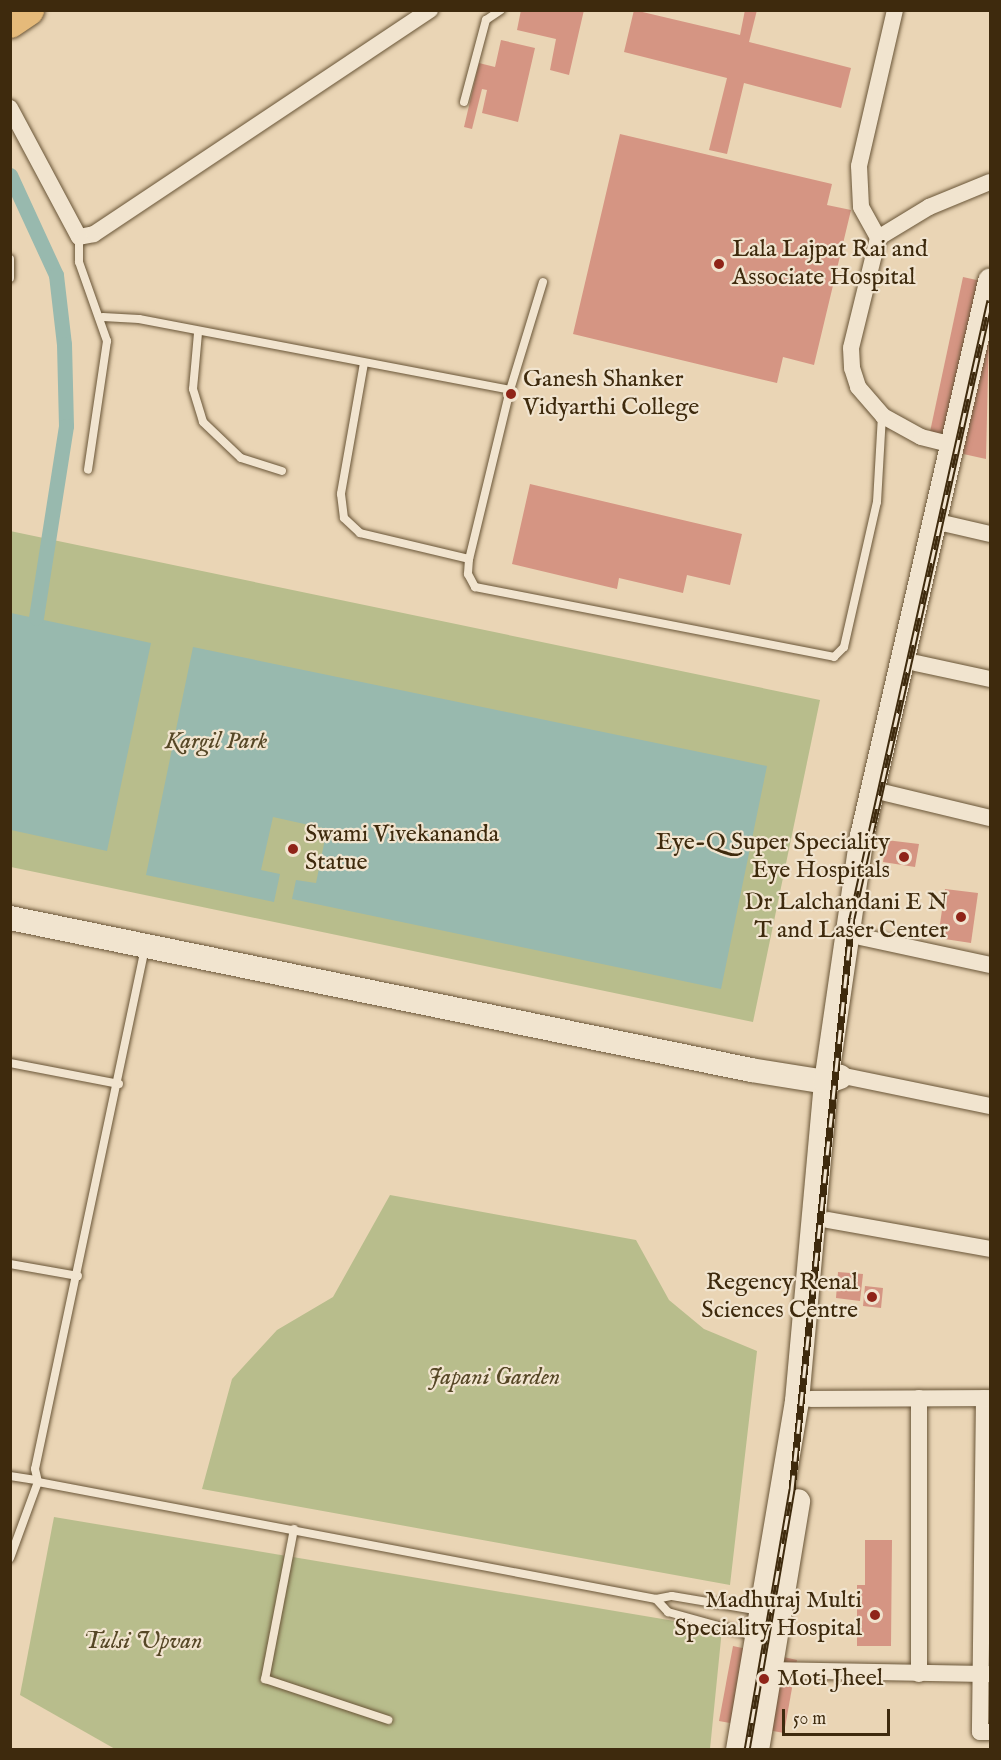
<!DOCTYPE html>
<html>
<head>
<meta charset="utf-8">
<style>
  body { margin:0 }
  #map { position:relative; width:1001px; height:1760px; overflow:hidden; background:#ead5b5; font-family:"IM FELL English",serif }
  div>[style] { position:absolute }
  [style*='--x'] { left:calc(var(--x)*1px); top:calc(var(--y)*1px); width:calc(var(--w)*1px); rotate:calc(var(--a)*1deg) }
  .green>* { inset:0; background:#b8bd8c }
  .water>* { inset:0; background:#98b9ae }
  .canal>* { height:15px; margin:-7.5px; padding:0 7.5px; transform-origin:7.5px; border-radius:7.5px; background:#98b9ae }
  .building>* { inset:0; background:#d59583 }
  .roads { filter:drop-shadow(0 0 2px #695537) drop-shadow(0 0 2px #695537) }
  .lane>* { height:8px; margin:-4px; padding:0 4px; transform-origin:4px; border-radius:4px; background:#f1e4cf }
  .street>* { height:16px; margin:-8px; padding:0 8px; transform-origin:8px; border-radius:8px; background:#f1e4cf }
  .secondary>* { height:24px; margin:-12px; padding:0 12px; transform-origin:12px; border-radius:12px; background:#f1e4cf }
  .highway>* { height:32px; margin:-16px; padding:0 16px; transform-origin:16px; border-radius:16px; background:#e5ba7a }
  .rail>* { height:7px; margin-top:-3.5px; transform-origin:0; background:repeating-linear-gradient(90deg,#f1e4cf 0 14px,#3e2a0d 0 28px); box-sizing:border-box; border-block:2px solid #3e2a0d }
  .dots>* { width:16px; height:16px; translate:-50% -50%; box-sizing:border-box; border:3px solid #f1e4cf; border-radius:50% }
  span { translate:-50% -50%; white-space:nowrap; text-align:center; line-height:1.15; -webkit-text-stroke:4.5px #f1e4cf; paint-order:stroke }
  .poi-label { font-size:24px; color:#3e2a0d }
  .left { translate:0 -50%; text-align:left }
  .right { translate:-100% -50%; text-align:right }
  .park-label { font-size:24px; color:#564726; font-style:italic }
  .frame { position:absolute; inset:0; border:12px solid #3e2a0d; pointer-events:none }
  .scale { position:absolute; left:782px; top:1709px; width:108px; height:27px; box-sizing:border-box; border:3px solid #3e2a0d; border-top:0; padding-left:8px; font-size:18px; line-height:21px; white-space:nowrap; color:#3e2a0d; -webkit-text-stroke:4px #f1e4cf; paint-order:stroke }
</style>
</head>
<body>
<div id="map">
  <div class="green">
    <i style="clip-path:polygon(10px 531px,820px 700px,753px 1022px,11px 867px)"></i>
    <i style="clip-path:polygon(390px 1195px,636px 1240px,669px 1300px,704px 1329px,757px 1351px,730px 1585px,202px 1489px,232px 1379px,277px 1330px,333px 1297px)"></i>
    <i style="clip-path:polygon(54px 1517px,722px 1629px,710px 1749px,115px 1749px,20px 1695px)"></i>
  </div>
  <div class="water">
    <i style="clip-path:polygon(11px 613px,151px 643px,107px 851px,11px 830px)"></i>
    <i style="clip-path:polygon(193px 647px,767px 766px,721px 989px,292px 899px,296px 880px,316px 883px,327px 829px,273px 817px,261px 870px,280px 874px,274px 902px,146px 875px)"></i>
  </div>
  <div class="canal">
    <i style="--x:10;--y:175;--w:110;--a:65.3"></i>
    <i style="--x:56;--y:275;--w:69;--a:83.4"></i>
    <i style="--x:64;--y:344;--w:82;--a:88.6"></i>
    <i style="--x:66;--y:426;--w:194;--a:98.9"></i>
  </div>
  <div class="building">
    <i style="clip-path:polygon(521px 10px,584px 10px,569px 75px,550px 70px,556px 39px,517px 30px)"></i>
    <i style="clip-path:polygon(634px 10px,740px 35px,745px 10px,757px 10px,749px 42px,851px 68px,841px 108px,744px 83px,727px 154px,709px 150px,727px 78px,624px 52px)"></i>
    <i style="clip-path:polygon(501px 40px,535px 48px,518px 122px,482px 113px,487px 90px,482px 89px,472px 129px,464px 127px,479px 63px,495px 67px)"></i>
    <i style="clip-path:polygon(620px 134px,832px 184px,827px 205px,851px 210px,814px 365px,783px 357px,777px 383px,573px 334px)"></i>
    <i style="clip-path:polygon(963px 277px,990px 283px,986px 459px,927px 446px)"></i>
    <i style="clip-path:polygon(530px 484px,742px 534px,730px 585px,687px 575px,683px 593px,619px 578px,617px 589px,512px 564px)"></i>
    <i style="clip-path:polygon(886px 840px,919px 844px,915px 867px,883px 862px)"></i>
    <i style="clip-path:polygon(945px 889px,978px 893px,971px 943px,938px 938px)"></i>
    <i style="clip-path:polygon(838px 1272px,863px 1274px,860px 1301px,836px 1298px)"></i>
    <i style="clip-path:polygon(865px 1286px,883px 1288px,881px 1308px,863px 1306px)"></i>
    <i style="clip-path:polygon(865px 1540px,892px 1540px,891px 1646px,857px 1646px,857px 1585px,865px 1585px)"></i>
    <i style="clip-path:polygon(733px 1646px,797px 1660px,784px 1733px,719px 1721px)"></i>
  </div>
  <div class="roads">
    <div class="lane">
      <i style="--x:464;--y:102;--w:85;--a:-75"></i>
      <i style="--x:486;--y:20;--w:18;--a:-34"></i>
      <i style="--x:79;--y:237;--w:25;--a:90"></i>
      <i style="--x:79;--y:262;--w:84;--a:70.5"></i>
      <i style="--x:107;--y:341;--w:130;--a:98.4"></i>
      <i style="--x:10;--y:259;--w:19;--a:90"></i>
      <i style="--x:543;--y:282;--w:113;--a:107"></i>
      <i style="--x:510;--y:390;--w:174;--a:103.6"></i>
      <i style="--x:469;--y:559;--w:15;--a:94"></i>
      <i style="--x:468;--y:574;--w:15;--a:62"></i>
      <i style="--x:475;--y:587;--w:366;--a:11"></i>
      <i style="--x:834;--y:657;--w:14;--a:-45"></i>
      <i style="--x:844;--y:647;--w:149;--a:-77.2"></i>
      <i style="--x:877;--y:502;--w:86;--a:-86.7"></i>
      <i style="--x:103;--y:317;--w:36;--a:3"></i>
      <i style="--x:139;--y:319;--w:378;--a:10.8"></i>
      <i style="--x:198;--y:333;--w:56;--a:95.1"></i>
      <i style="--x:193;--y:389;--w:34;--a:73"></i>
      <i style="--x:203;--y:422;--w:52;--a:43.5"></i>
      <i style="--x:241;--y:458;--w:43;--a:17.6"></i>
      <i style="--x:364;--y:363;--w:133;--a:100"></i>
      <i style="--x:341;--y:494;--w:24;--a:83"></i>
      <i style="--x:344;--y:518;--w:22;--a:43"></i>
      <i style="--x:360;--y:533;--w:112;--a:13.4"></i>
      <i style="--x:145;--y:948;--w:532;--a:101.92"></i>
      <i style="--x:35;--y:1469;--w:13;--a:77"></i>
      <i style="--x:38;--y:1482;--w:629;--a:10.72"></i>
      <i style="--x:656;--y:1599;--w:16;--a:-11"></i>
      <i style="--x:672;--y:1596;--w:90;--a:9.6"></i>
      <i style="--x:10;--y:1063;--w:111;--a:10.9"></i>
      <i style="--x:10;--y:1264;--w:69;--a:10"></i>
      <i style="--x:10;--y:1476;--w:26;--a:9"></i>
      <i style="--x:294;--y:1529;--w:153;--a:100.9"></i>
      <i style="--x:265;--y:1679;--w:130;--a:18.4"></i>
      <i style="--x:10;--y:1558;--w:81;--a:-69.8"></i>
      <i style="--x:656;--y:1599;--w:18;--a:47"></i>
      <i style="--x:668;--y:1612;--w:89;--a:15.6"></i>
    </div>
    <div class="street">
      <i style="--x:895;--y:10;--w:160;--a:103"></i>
      <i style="--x:859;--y:166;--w:41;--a:87.2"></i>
      <i style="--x:861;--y:207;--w:35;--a:61"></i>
      <i style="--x:878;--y:238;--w:113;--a:103.8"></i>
      <i style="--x:851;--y:348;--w:20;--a:87"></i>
      <i style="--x:852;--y:368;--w:20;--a:72"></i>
      <i style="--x:858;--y:387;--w:38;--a:49"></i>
      <i style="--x:883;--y:416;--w:43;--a:28.9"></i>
      <i style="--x:921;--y:437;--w:33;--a:14"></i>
      <i style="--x:10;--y:108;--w:146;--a:61.9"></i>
      <i style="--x:79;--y:237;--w:15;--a:-11"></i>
      <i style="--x:94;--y:234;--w:404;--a:-33.7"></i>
      <i style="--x:878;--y:238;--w:60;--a:-31.3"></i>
      <i style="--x:929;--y:207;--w:66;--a:-22.3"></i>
      <i style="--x:947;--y:524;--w:44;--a:13.1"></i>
      <i style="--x:916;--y:663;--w:76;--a:12.2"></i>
      <i style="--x:886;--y:793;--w:107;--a:13.5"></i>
      <i style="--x:861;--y:937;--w:132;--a:12.2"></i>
      <i style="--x:844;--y:1076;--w:149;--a:11.6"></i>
      <i style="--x:828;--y:1220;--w:165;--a:10.1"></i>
      <i style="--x:984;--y:1398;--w:334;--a:90.7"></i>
      <i style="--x:980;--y:1732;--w:10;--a:0"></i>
      <i style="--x:811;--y:1399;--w:179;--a:-0.3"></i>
      <i style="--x:761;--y:1670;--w:229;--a:1"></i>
      <i style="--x:919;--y:1674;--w:276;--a:-90"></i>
    </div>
    <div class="secondary">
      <i style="--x:10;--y:918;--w:756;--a:11.59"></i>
      <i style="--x:751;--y:1070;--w:76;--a:9.1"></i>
      <i style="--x:826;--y:1082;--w:15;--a:-20"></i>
      <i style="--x:738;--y:1750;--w:354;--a:-80.4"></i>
      <i style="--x:797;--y:1401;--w:320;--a:-84.8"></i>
      <i style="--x:826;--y:1082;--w:249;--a:-81.7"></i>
      <i style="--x:862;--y:836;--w:570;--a:-77.01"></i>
      <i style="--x:757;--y:1750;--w:252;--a:-80.6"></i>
    </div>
    <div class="highway">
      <i style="--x:10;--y:22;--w:22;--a:-34"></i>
    </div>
  </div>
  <div class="rail">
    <i style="--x:747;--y:1750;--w:265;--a:-80.2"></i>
    <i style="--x:792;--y:1489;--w:574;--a:-84"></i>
    <i style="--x:852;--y:918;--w:633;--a:-77.41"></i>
  </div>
  <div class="dots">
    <i style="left:719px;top:264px;background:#8f2418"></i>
    <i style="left:511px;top:394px;background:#8f2418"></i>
    <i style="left:293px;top:849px;background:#8f2418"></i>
    <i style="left:904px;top:857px;background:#8f2418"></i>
    <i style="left:961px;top:917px;background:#8f2418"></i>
    <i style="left:872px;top:1297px;background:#8f2418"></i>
    <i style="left:875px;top:1615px;background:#8f2418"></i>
    <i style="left:764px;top:1679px;background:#8f2418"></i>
  </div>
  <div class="poi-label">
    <span class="left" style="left:732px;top:264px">Lala Lajpat Rai and<br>Associate Hospital</span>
    <span class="left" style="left:523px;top:394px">Ganesh Shanker<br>Vidyarthi College</span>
    <span class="left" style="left:305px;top:849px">Swami Vivekananda<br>Statue</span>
    <span class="right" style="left:890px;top:857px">Eye-Q Super Speciality<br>Eye Hospitals</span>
    <span class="right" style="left:948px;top:917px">Dr Lalchandani E N<br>T and Laser Center</span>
    <span class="right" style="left:858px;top:1297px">Regency Renal<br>Sciences Centre</span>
    <span class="right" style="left:862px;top:1615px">Madhuraj Multi<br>Speciality Hospital</span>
    <span class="left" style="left:777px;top:1679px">Moti Jheel</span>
  </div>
  <div class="park-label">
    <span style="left:216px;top:742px">Kargil Park</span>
    <span style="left:494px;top:1378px">Japani Garden</span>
    <span style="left:143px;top:1642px">Tulsi Upvan</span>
  </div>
  <div class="frame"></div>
  <div class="scale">50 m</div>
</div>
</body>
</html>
